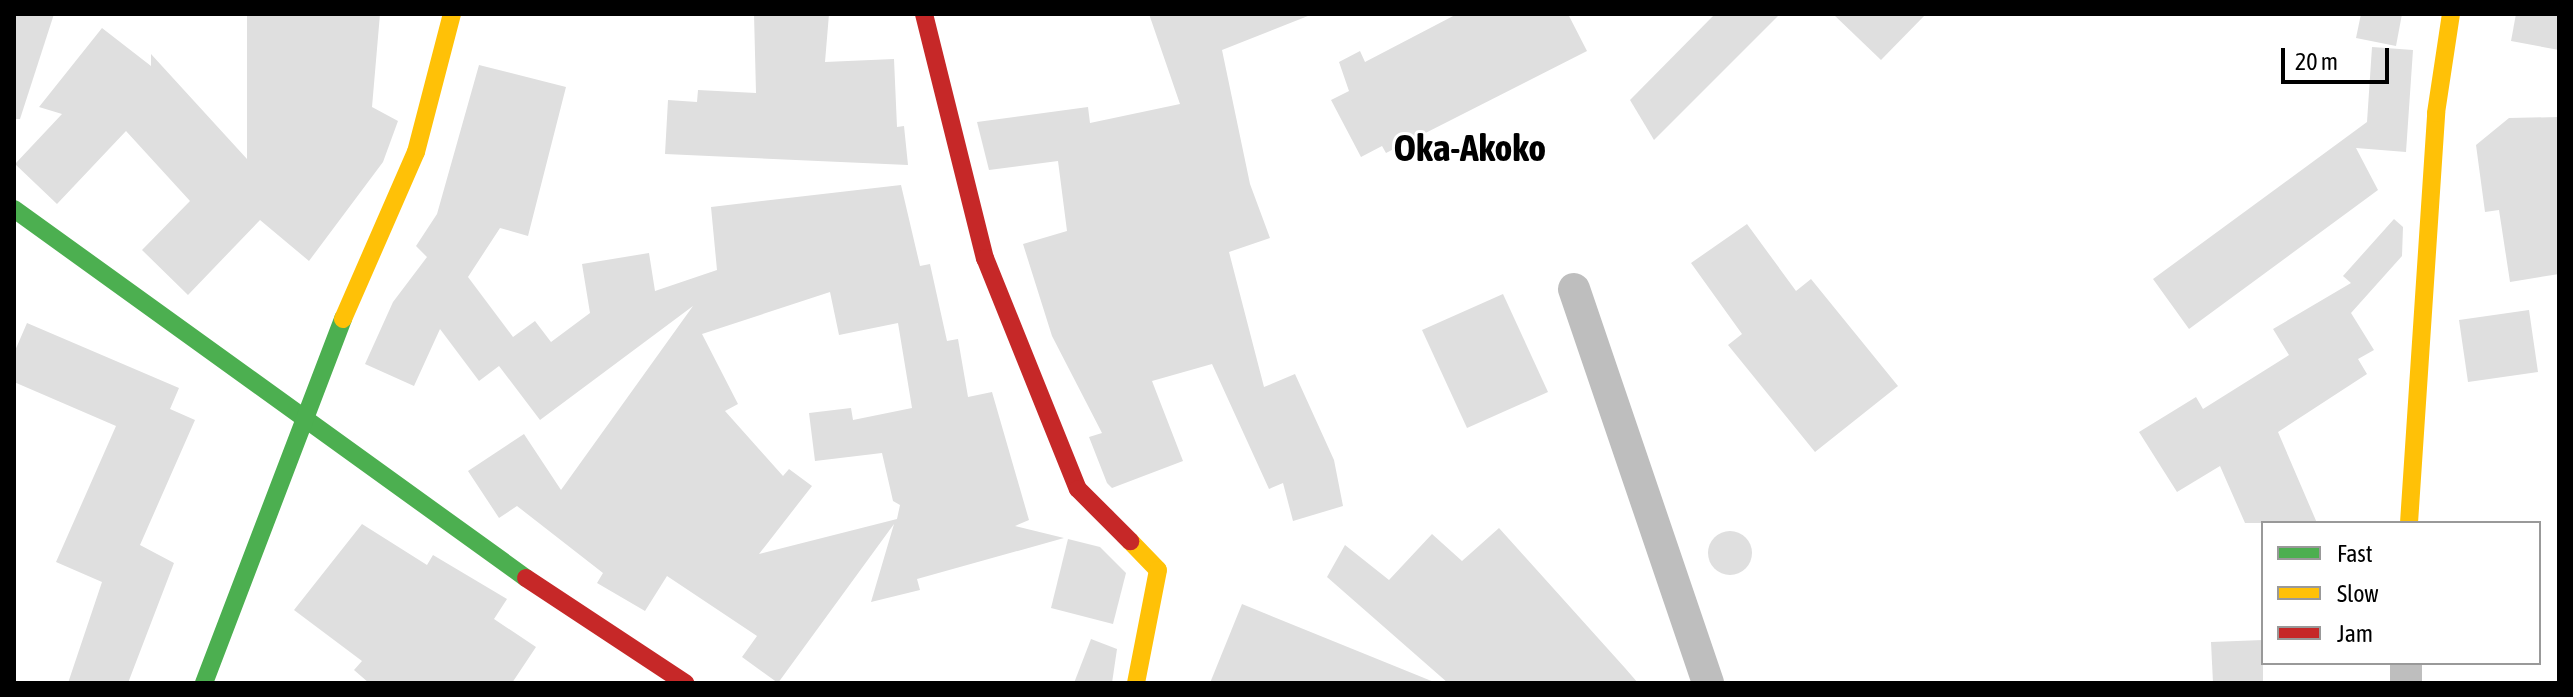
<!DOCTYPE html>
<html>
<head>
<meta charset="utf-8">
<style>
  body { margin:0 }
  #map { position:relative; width:2573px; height:697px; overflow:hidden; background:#fff; font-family:"Asap Condensed",sans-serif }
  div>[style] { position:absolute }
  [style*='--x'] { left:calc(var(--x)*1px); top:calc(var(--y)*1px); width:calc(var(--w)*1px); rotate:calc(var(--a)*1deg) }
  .building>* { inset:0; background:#dfdfdf }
  .round { border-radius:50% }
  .street>* { height:32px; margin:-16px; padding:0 16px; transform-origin:16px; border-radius:16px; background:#bebebe }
  .fast>* { height:18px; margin:-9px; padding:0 9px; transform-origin:9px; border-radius:9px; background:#4caf50 }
  .slow>* { height:18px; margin:-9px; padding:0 9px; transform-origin:9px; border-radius:9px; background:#ffc107 }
  .jam>* { height:18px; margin:-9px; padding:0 9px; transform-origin:9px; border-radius:9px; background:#c62828 }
  span { translate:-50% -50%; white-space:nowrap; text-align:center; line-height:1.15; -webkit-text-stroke:6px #fff; paint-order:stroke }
  .town-label { font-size:38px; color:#000; font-weight:700 }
  .frame { position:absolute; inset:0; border:16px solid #000; pointer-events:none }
  .legend { position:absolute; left:2261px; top:521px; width:280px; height:144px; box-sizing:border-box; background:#fff; border:2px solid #999; margin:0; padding:10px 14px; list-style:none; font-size:24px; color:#000 }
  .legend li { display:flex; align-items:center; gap:16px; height:40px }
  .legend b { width:40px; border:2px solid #999 }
  .scale { position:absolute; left:2281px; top:48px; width:108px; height:36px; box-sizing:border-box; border:4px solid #000; border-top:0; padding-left:10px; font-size:24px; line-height:28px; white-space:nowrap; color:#000; -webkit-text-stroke:6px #fff; paint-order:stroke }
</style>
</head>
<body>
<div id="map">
  <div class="building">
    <i style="clip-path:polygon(14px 14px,54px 14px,20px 119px,14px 119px)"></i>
    <i style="clip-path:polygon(247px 14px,380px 14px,372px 107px,398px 121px,383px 162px,309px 261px,260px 220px,188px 295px,142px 250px,190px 201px,126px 131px,57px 204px,15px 164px,62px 114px,39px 107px,102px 28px,151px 66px,151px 54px,247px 159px)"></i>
    <i style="clip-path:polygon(754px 14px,829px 14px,825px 62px,894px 59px,897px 127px,904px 126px,908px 165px,665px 154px,668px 100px,697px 102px,698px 90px,756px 93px)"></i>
    <i style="clip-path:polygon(1149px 14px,1313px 14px,1222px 50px,1250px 184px,1270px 238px,1229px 252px,1264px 387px,1295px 374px,1334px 460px,1343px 506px,1293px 521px,1283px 483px,1269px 489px,1212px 364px,1152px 381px,1183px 461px,1112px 488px,1107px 483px,1089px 437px,1102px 433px,1052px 336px,1023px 244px,1067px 231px,1058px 161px,989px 170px,977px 122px,1088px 107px,1090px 123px,1180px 104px)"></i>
    <i style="clip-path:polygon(1457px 14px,1568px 14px,1587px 51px,1386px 153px,1382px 146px,1361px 157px,1331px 100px,1349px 91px,1339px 62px,1360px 51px,1365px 62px)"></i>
    <i style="clip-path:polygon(1715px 14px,1780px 14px,1654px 140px,1630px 100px)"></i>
    <i style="clip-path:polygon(1833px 14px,1926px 14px,1881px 60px)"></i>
    <i style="clip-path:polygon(2361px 14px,2402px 14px,2396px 46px,2356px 38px)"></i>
    <i style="clip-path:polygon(2516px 14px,2559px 14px,2559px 50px,2511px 41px)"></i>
    <i style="clip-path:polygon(2372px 47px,2413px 50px,2406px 152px,2356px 148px,2378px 190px,2189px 329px,2153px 279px,2367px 122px)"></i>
    <i style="clip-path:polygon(evenodd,479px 65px,566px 87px,528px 236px,500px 228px,468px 277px,513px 337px,535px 321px,551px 342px,590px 313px,582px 264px,649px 253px,655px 291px,717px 270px,711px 207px,901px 185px,920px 266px,930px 264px,947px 341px,958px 339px,968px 397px,992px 392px,1029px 520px,1015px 526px,1064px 538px,917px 579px,920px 590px,871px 602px,894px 524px,778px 683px,742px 657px,757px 636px,667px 576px,645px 611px,597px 583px,603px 573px,517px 506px,499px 518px,468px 471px,524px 434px,561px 490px,693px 306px,540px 420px,499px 366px,479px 381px,440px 329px,414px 386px,365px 364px,393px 302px,427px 257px,416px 246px,437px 214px,479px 65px,830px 292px,839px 335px,898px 323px,912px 408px,853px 420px,851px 408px,809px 413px,815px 461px,882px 453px,893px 501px,900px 505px,897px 519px,759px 554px,812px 486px,789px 469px,783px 476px,725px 411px,738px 404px,702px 334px,830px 292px)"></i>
    <i style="clip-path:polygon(2559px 117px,2559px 274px,2510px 282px,2499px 210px,2485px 212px,2476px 145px,2509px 118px)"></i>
    <i style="clip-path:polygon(2394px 219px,2403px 227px,2402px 256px,2351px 313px,2374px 350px,2358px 359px,2367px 374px,2278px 432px,2317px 523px,2245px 523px,2220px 466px,2177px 492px,2139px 432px,2196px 397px,2203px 409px,2289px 355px,2273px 329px,2351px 283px,2343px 276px)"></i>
    <i style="clip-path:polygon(1747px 224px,1796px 291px,1811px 279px,1898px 386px,1815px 452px,1728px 345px,1742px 334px,1691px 263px)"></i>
    <i style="clip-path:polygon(1503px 294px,1548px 392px,1467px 428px,1422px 330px)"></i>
    <i style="clip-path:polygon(2529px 310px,2538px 372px,2468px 382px,2459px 320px)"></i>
    <i style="clip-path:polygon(27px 323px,179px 388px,170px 409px,195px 420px,140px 545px,174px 563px,128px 683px,68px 683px,102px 582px,56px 562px,116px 426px,14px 382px,14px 353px)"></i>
    <i style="clip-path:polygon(362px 524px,427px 565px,433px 555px,507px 599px,494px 619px,536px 647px,512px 683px,369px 683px,354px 670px,362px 661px,294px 610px)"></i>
    <i style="clip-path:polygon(1499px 528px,1625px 668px,1638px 683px,1448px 683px,1327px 577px,1345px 545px,1389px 580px,1432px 534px,1462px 561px)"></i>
    <i class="round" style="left:1708px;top:531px;width:44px;height:44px"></i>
    <i style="clip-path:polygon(1068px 539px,1100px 547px,1126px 573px,1113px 624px,1051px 608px)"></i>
    <i style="clip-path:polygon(1242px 604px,1434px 682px,1434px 683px,1210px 683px)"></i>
    <i style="clip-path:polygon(1091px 639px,1117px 649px,1112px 683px,1074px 683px)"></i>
    <i style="clip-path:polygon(2263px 640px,2263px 683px,2213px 683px,2211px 642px)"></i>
  </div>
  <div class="street">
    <i style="--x:1574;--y:289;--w:416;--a:71.2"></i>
    <i style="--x:2406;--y:683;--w:20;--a:-90"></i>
  </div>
  <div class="fast">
    <i style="--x:14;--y:209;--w:631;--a:35.78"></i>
    <i style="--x:204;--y:683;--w:390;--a:-69.1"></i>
  </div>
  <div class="slow">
    <i style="--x:343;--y:319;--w:182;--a:-66.4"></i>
    <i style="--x:416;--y:152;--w:143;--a:-75.4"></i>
    <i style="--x:2409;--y:523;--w:411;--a:-86.2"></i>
    <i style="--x:2436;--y:113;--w:100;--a:-81.4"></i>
    <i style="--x:1130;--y:541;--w:40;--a:46"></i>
    <i style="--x:1158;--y:570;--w:115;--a:101"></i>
  </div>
  <div class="jam">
    <i style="--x:924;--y:14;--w:252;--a:76"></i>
    <i style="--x:985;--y:258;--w:249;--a:68.1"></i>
    <i style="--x:1078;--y:489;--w:74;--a:45"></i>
    <i style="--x:526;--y:578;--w:191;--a:33.4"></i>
  </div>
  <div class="town-label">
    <span style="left:1470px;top:148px">Oka-Akoko</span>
  </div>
  <div class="frame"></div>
  <ul class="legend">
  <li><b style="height:10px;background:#4caf50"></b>Fast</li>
  <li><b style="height:10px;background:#ffc107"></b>Slow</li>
  <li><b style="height:10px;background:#c62828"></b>Jam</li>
  </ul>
  <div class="scale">20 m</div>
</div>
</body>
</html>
